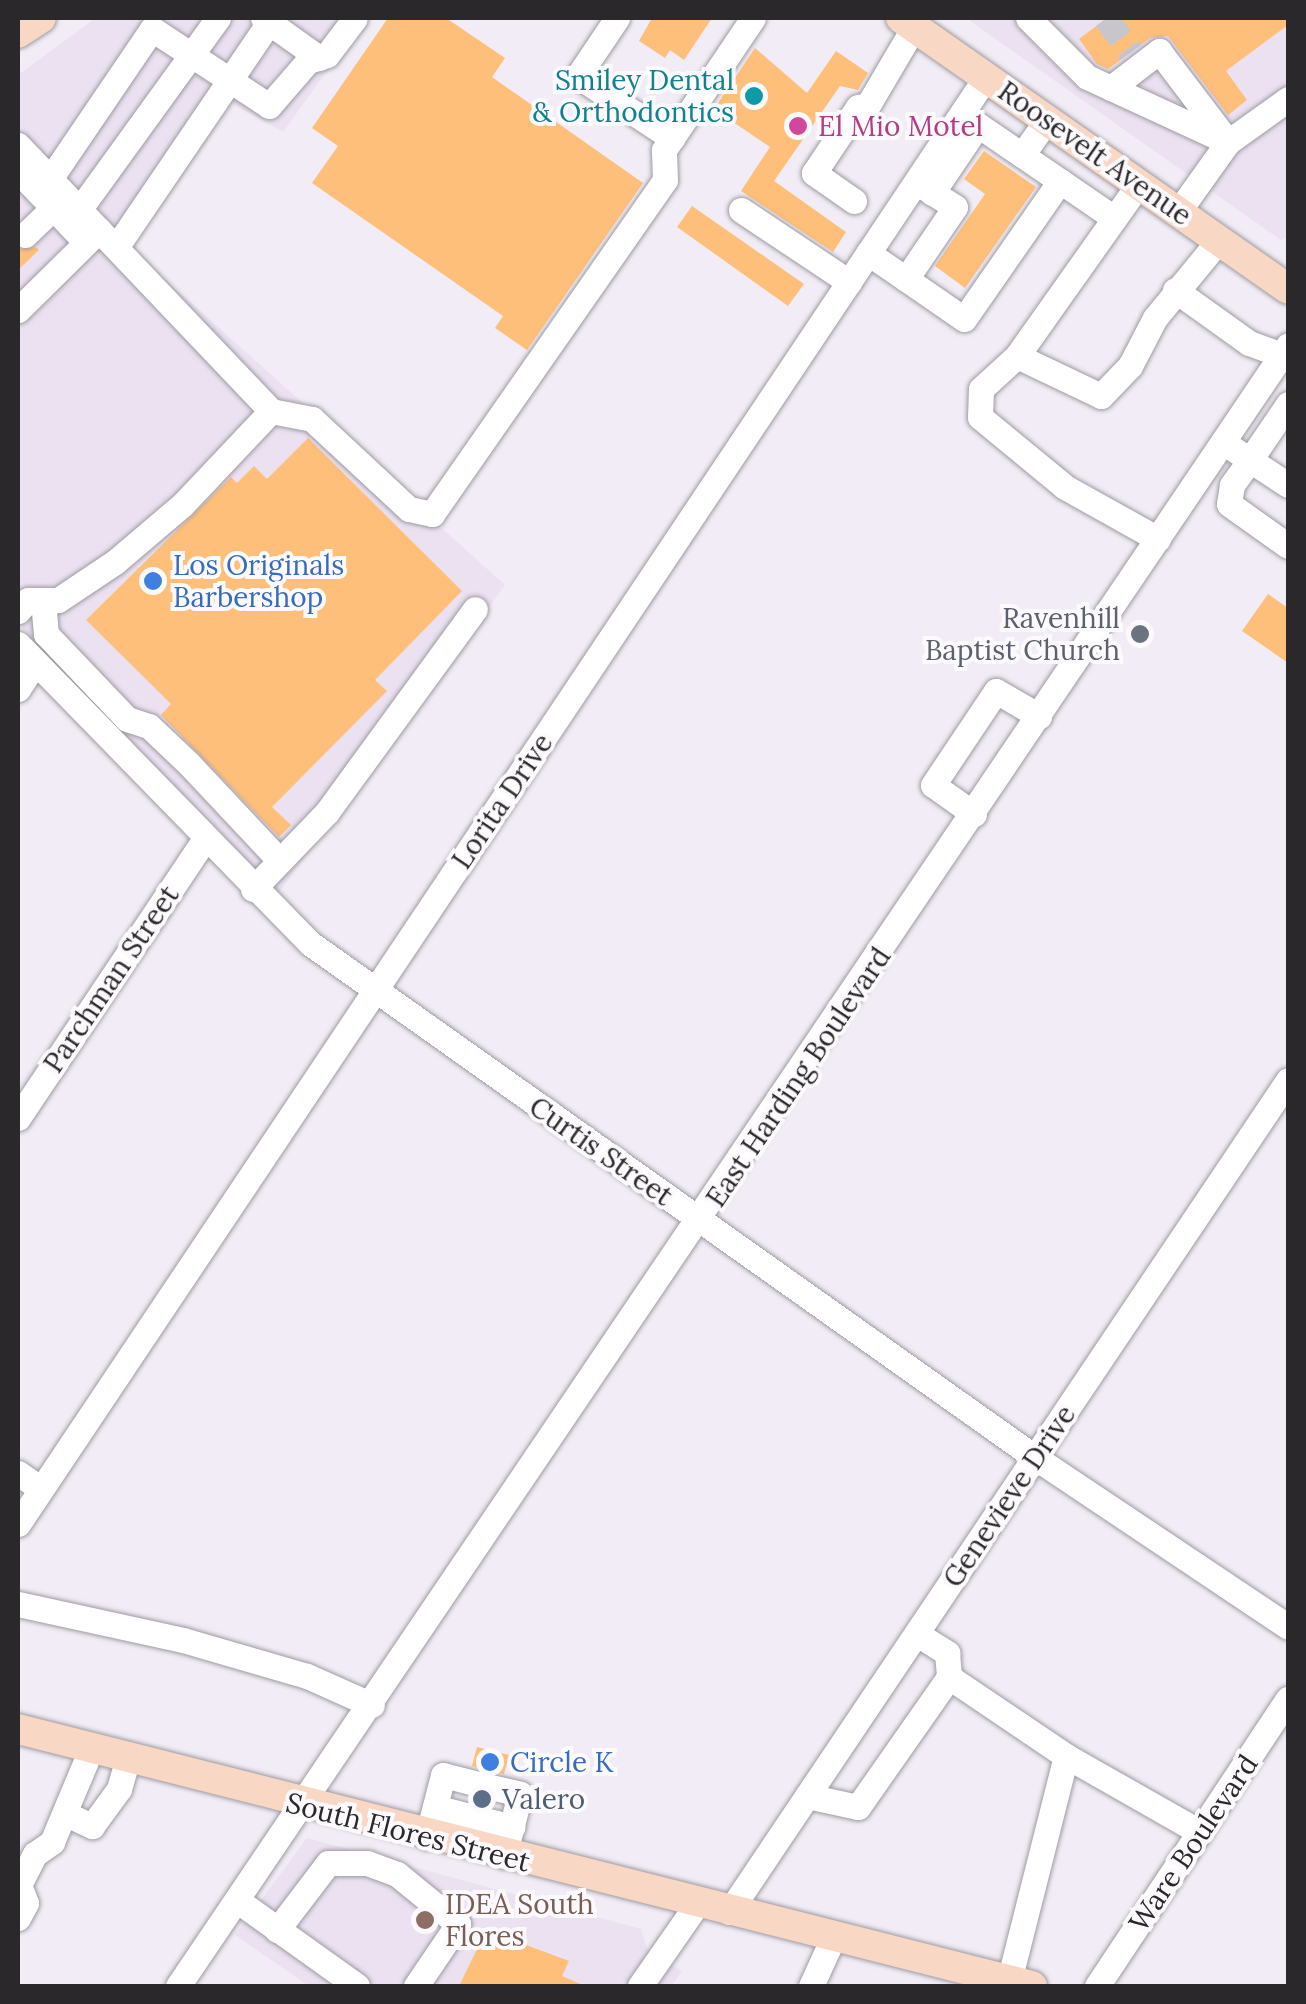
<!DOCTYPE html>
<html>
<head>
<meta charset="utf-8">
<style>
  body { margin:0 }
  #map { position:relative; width:1306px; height:2004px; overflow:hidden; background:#f1ecf5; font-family:Lora,serif }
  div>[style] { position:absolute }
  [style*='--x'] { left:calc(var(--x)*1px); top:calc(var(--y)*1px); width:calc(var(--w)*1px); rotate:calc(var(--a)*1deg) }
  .built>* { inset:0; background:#ebe1f1 }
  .building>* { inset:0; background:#febf7a }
  .minor-tunnel>* { height:25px; margin-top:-12.5px; transform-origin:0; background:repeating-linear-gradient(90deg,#c9c5cd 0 25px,transparent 0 37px) }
  .roads { filter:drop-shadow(0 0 2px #9f9aa2) drop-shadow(0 0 2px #9f9aa2) }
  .minor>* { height:25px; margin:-12.5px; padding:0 12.5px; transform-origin:12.5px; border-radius:12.5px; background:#fff }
  .major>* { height:30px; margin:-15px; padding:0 15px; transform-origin:15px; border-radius:15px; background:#f8d7c4 }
  .dots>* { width:28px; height:28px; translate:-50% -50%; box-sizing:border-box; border:5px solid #fdfafe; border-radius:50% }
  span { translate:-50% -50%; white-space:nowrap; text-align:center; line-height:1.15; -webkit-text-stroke:8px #fdfafe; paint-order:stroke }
  .culture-label { font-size:28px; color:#0d838f }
  .right { translate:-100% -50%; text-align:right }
  .hotel-label { font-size:28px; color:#b23c85 }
  .left { translate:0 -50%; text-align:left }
  .street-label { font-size:28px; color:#2a282b }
  .shop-label { font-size:28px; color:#366cbe }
  .worship-label { font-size:28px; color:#5b616d }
  .service-label { font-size:28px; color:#4e5e75 }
  .education-label { font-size:28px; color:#785e54 }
  .frame { position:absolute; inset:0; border:20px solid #2a282b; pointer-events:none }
</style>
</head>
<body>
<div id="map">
  <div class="built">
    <i style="clip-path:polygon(96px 18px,365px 18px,283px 132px,231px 103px,129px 247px,505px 585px,277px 895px,18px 623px,18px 297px,85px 231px,18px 158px,18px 75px)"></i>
    <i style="clip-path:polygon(966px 18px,1288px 18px,1288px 237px,1281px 240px)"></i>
    <i style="clip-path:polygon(18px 162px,81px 231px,18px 293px)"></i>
    <i style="clip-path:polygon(307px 1838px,641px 1929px,647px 1949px,682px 1971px,671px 1986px,309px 1986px,235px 1935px)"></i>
  </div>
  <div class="building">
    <i style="clip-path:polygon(388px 18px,446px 18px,505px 58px,492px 77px,643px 183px,527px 350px,495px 328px,503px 316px,312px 183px,338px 146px,312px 128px)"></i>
    <i style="clip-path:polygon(652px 18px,712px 18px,684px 60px,670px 50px,665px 58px,639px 41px)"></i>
    <i style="clip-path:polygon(1107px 18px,1288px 18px,1288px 25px,1226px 71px,1247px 100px,1228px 115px,1168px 36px,1150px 38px,1108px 69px,1097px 64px,1079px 39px)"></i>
    <i style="clip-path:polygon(755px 48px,807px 93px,836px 51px,868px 73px,858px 90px,840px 86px,774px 181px,846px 232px,833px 252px,741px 191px,770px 147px,714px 109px)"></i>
    <i style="clip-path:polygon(984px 151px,1036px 187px,965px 288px,935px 266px,985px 194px,964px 179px)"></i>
    <i style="clip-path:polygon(692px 206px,804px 284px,788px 306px,677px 227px)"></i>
    <i style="clip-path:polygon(36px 247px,39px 250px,18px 270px,18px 249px)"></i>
    <i style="clip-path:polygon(308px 438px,462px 591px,375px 680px,387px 691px,272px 807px,291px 825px,279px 837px,161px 715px,171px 704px,86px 620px,231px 477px,237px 483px,254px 466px,267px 479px)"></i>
    <i style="clip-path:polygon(1268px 594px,1288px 608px,1288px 663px,1242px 631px)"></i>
    <i style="clip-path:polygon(477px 1747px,509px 1755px,504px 1774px,472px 1766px)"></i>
    <i style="clip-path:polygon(505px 1937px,569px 1961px,562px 1976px,585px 1986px,459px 1986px,482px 1939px,500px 1948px)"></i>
  </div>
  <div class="minor-tunnel">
    <i style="--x:1106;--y:18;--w:42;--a:53.7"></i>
  </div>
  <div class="roads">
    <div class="minor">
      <i style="--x:263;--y:18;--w:69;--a:35.5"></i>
      <i style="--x:617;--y:18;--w:70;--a:123.9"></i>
      <i style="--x:578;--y:76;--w:113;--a:33.4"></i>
      <i style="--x:1028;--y:18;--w:83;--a:45"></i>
      <i style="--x:1087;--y:77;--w:155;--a:24.7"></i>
      <i style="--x:1111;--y:88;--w:61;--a:-37.6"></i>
      <i style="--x:1159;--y:51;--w:109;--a:52.8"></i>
      <i style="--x:18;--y:145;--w:367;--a:46.4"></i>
      <i style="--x:271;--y:411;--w:129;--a:133.4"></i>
      <i style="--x:182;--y:505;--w:88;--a:139.6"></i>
      <i style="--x:115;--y:562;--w:69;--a:146.3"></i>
      <i style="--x:58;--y:600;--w:30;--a:180"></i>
      <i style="--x:28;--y:600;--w:15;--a:132"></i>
      <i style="--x:1022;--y:155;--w:112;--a:34.4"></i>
      <i style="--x:18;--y:171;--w:90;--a:46.4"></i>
      <i style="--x:50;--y:179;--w:181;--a:-55.8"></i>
      <i style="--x:152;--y:29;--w:140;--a:33.3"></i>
      <i style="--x:269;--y:106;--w:60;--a:-49.1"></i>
      <i style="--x:308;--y:61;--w:20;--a:-18"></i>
      <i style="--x:327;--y:55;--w:46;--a:-52.9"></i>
      <i style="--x:932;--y:193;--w:82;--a:-55.9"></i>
      <i style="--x:978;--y:125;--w:53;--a:34.3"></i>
      <i style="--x:1022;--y:155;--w:43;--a:-54.5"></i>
      <i style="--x:854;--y:201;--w:49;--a:-145"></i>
      <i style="--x:814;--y:173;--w:79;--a:-56.3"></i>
      <i style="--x:858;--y:107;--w:10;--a:-11"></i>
      <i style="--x:868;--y:105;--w:91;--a:-59.5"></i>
      <i style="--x:79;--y:210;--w:237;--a:-54.1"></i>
      <i style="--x:741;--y:210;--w:130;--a:33.7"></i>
      <i style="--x:1178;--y:212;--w:86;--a:-54.5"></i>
      <i style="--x:1228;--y:142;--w:74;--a:-35.6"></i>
      <i style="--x:25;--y:235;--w:39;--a:-44"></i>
      <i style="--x:117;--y:246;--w:271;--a:-55.8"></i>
      <i style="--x:868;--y:253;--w:46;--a:34.4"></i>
      <i style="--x:906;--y:279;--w:87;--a:-55.8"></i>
      <i style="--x:955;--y:207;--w:46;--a:-147.3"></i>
      <i style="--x:906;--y:279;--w:70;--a:34.6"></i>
      <i style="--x:964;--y:319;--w:168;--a:-55.2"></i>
      <i style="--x:1175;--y:290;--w:91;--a:35.6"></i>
      <i style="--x:1249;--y:343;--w:35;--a:20"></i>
      <i style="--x:18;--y:310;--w:114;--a:-44.6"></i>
      <i style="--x:1017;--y:356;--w:211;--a:-54.7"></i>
      <i style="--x:1288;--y:404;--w:68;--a:124.2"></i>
      <i style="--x:1250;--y:460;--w:45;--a:33.3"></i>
      <i style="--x:271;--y:411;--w:42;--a:11"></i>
      <i style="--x:312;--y:419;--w:132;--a:42.9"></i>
      <i style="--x:409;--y:509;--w:24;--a:12"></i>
      <i style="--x:432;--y:514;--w:407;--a:-55.1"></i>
      <i style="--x:665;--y:180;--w:30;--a:-92"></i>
      <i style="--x:664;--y:150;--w:159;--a:-56"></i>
      <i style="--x:1223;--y:442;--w:32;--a:34"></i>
      <i style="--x:1250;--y:460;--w:31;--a:126"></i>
      <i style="--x:1232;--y:485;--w:19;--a:99"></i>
      <i style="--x:1229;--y:504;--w:72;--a:35.4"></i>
      <i style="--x:1158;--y:539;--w:107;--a:-150.8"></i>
      <i style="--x:1065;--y:487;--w:110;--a:-140.5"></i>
      <i style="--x:980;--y:417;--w:28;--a:-88"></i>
      <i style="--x:981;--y:389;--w:49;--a:-42.5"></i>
      <i style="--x:1017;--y:356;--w:93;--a:25.5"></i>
      <i style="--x:1101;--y:396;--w:42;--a:-46"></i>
      <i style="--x:1130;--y:366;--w:54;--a:-62.5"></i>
      <i style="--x:1155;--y:318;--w:101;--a:-50.6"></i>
      <i style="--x:43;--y:600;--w:34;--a:85"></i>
      <i style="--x:46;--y:634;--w:117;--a:46.4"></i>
      <i style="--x:127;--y:719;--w:23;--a:18"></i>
      <i style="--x:149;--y:726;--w:55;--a:43.5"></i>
      <i style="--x:189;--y:764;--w:133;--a:46.8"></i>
      <i style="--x:18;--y:644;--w:419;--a:45.7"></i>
      <i style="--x:311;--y:944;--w:889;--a:35.34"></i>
      <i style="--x:1036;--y:1458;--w:303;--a:33.8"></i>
      <i style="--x:18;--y:689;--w:31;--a:-57"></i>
      <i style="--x:974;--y:814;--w:50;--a:-144.7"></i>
      <i style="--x:933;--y:785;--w:113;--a:-56.2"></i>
      <i style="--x:996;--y:691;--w:50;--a:30.2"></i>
      <i style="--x:253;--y:889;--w:107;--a:-46.1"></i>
      <i style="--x:327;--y:812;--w:251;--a:-53.9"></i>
      <i style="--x:18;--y:1118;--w:336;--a:-56.2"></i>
      <i style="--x:18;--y:1473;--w:28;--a:35"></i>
      <i style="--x:18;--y:1524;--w:1741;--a:-56.22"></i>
      <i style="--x:18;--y:1604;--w:169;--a:12.3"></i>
      <i style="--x:183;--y:1640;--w:129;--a:16.2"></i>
      <i style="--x:307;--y:1676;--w:71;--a:24"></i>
      <i style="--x:917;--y:1634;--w:36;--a:32"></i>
      <i style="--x:947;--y:1653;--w:24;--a:85"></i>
      <i style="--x:807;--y:1796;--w:52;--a:12.2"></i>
      <i style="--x:858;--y:1807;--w:159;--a:-55"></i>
      <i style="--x:949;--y:1677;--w:141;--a:34"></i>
      <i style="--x:1066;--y:1756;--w:154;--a:29.6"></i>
      <i style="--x:435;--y:1807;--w:80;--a:14.6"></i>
      <i style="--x:66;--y:1814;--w:29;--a:25"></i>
      <i style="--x:92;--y:1826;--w:46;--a:-53.9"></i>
      <i style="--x:119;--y:1789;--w:32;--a:-74"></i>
      <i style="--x:427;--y:1837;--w:64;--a:-75.5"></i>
      <i style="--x:443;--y:1775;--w:40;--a:14.4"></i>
      <i style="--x:482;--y:1785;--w:39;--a:13"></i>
      <i style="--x:520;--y:1794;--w:64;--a:104.5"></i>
      <i style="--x:238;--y:1901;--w:146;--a:35.5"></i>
      <i style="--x:729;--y:1912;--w:1002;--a:-56.1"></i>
      <i style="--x:18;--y:1918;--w:17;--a:-62"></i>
      <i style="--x:26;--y:1903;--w:19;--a:-111"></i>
      <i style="--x:19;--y:1885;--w:35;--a:-63"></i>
      <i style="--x:35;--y:1854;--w:21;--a:-35"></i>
      <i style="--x:52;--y:1842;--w:101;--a:-67.2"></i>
      <i style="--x:277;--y:1930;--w:84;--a:-52.7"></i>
      <i style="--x:328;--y:1863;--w:39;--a:0"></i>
      <i style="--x:367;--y:1863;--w:32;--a:20"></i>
      <i style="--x:397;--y:1874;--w:79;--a:39.3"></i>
      <i style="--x:458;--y:1924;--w:75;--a:124.1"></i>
      <i style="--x:1009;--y:1981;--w:232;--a:-75.8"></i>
      <i style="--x:178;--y:1986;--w:1981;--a:-55.92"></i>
      <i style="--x:640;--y:1986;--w:100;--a:-55.2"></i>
      <i style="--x:811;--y:1986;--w:53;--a:-65.4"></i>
      <i style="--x:1097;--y:1986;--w:345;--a:-56.4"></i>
    </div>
    <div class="major">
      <i style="--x:901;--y:18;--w:472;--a:35"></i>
      <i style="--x:18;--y:33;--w:27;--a:-33"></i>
      <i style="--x:18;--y:1729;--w:1046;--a:14.22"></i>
    </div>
  </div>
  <div class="dots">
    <i style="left:754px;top:96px;background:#0f9aa8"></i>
    <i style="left:798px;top:126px;background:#d1479c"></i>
    <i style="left:153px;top:581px;background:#3f7fe0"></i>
    <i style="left:1140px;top:634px;background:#6b7280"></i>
    <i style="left:490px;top:1762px;background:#3f7fe0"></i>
    <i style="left:482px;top:1799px;background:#5c6f8a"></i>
    <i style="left:425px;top:1920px;background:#8d6e63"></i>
  </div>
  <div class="culture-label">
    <span class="right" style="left:734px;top:96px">Smiley Dental<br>&amp; Orthodontics</span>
  </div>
  <div class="hotel-label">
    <span class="left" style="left:818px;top:126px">El Mio Motel</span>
  </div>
  <div class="street-label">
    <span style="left:1095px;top:153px;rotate:35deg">Roosevelt Avenue</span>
    <span style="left:502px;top:801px;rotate:-56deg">Lorita Drive</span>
    <span style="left:111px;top:979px;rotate:-56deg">Parchman Street</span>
    <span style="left:798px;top:1077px;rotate:-56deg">East Harding Boulevard</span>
    <span style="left:601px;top:1151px;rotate:35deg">Curtis Street</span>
    <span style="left:1009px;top:1496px;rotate:-56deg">Genevieve Drive</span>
    <span style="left:408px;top:1832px;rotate:14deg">South Flores Street</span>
    <span style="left:1193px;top:1843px;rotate:-56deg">Ware Boulevard</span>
  </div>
  <div class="shop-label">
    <span class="left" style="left:173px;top:581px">Los Originals<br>Barbershop</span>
    <span class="left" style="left:510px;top:1762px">Circle K</span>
  </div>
  <div class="worship-label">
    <span class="right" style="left:1120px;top:634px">Ravenhill<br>Baptist Church</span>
  </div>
  <div class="service-label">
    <span class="left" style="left:502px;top:1799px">Valero</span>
  </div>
  <div class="education-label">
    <span class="left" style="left:445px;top:1920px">IDEA South<br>Flores</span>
  </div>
  <div class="frame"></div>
</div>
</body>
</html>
